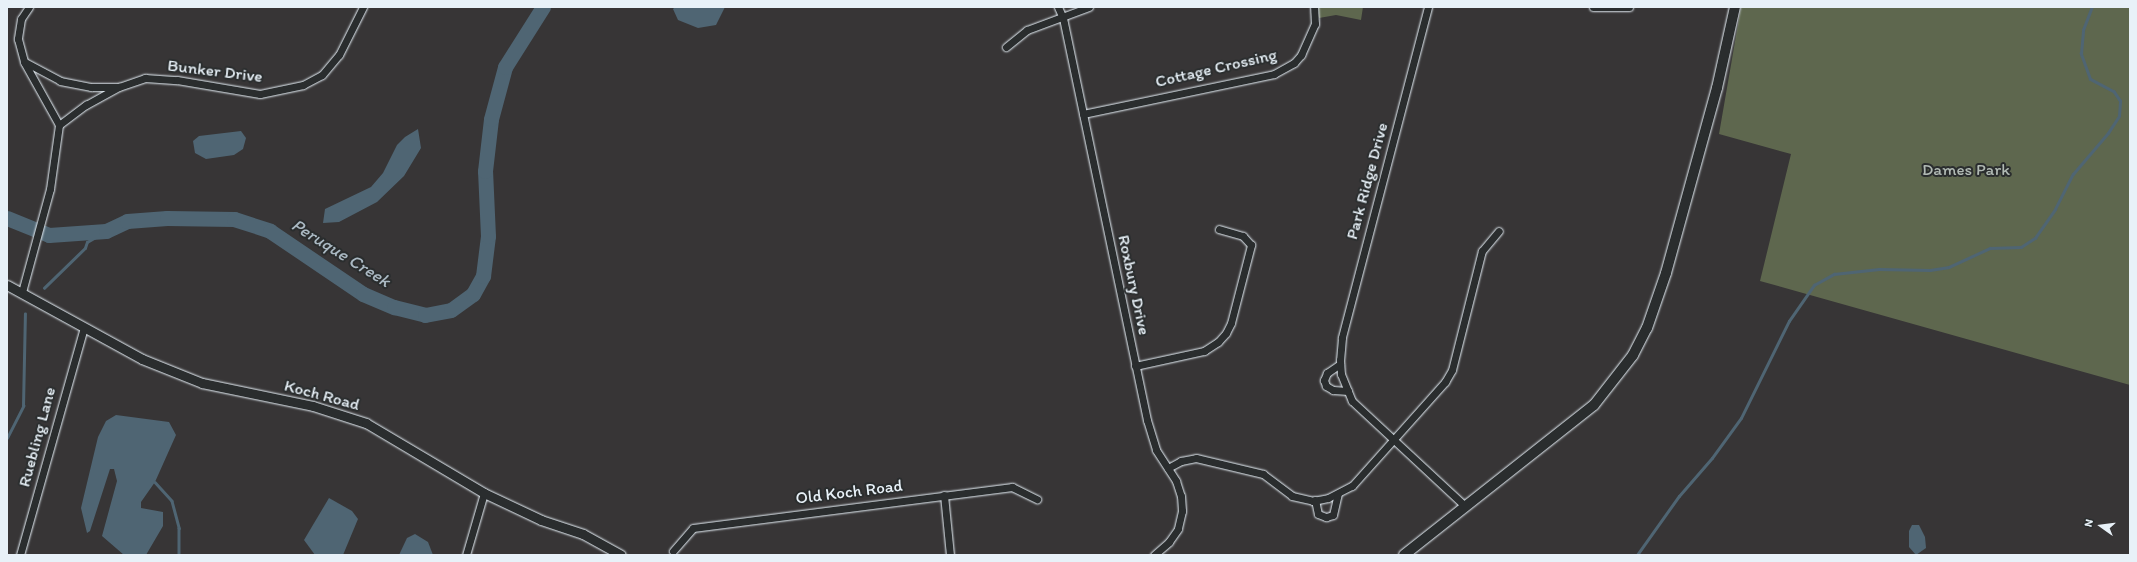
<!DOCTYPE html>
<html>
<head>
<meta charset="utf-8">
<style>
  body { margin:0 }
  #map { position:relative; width:2137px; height:562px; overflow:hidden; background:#373536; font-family:Itim,sans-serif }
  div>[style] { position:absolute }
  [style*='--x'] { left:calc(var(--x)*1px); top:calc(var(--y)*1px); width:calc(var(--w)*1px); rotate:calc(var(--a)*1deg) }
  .green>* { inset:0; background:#5e674e }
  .water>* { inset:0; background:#4f6573 }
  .stream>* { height:2.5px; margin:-1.25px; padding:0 1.25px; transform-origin:1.25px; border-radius:1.25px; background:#4f6573 }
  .river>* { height:15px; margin:-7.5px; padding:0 7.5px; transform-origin:7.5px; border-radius:7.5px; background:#4f6573 }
  .roads { filter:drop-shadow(0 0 1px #e8f1f8) drop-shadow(0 0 1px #e8f1f8) }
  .minor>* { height:7px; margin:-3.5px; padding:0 3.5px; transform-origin:3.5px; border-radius:3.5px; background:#2a2d2e }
  .tertiary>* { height:9px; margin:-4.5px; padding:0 4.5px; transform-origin:4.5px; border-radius:4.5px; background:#2a2d2e }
  .secondary>* { height:10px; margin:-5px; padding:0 5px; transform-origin:5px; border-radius:5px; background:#2a2d2e }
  span { translate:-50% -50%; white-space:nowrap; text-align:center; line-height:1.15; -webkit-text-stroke:4px #2a2d2e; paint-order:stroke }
  .street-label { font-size:17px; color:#e8f1f8 }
  .park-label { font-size:17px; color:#b1bab4 }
  .water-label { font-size:18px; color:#abb9c3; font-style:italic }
  .frame { position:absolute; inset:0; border:8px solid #e8f1f8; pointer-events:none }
  .north { position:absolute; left:2081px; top:506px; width:40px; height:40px; -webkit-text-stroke:3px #2a2d2e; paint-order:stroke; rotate:284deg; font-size:11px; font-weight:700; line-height:16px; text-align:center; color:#e8f1f8 }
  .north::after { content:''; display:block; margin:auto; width:14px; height:18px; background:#e8f1f8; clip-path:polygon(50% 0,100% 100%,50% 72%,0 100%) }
</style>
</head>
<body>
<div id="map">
  <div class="green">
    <i style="clip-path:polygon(1317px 7px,1363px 7px,1361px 20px,1336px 15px,1319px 18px)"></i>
    <i style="clip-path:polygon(1741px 7px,2130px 7px,2130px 385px,1760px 281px,1791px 154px,1719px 134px)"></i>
  </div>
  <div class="water">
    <i style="clip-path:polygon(675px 7px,725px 7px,716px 25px,698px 28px,678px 20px,673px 9px)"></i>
    <i style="clip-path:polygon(418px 129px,421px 148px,404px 176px,377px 202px,339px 222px,323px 223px,325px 209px,371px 187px,383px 173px,397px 145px,405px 137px)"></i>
    <i style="clip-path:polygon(241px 131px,246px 138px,243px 149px,234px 155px,206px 159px,195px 153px,193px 141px,199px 136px)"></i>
    <i style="clip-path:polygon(116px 415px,169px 422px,176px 435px,155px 482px,141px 502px,141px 508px,163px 512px,163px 526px,146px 555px,124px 555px,102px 536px,117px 481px,114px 469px,110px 469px,90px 531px,87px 533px,81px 508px,98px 437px,106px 421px)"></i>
    <i style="clip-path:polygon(329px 498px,352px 511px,358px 519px,343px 555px,315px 555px,304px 540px)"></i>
    <i style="clip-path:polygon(1912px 525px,1919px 525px,1925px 537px,1926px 548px,1916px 555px,1909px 547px,1909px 531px)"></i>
    <i style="clip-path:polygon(415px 534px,428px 542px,433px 555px,399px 555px,407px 538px)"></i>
  </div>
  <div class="stream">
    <i style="--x:44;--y:288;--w:57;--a:-44.3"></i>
    <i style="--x:85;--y:248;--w:6;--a:-72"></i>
    <i style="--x:87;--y:242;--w:22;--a:-30"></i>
    <i style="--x:7;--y:438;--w:36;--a:-63"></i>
    <i style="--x:23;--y:406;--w:92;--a:-88.8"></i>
    <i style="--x:155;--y:482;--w:25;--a:48"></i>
    <i style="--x:172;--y:501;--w:28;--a:75"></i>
    <i style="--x:179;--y:528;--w:27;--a:90"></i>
    <i style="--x:1637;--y:555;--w:72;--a:-54.6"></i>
    <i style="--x:1679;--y:496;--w:50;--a:-49"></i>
    <i style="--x:1712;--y:458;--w:49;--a:-54.1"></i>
    <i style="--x:1741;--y:418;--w:108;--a:-63.7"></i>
    <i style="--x:1789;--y:321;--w:44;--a:-55.2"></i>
    <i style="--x:1814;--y:285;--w:23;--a:-29"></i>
    <i style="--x:1834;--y:274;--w:45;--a:-6.3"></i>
    <i style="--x:1879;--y:269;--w:51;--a:1.1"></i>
    <i style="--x:1930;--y:270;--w:19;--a:-9"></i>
    <i style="--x:1949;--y:267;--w:45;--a:-24.9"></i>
    <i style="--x:1990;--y:248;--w:31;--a:-2"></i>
    <i style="--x:2021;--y:247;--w:17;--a:-33"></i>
    <i style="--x:2035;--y:238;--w:35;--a:-55"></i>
    <i style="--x:2055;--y:209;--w:39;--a:-63"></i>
    <i style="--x:2073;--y:174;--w:54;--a:-49.5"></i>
    <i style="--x:2108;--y:133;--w:20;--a:-57"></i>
    <i style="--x:2119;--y:116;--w:15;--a:-86"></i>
    <i style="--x:2120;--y:101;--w:11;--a:-124"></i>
    <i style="--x:2114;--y:92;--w:27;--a:-152"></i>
    <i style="--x:2090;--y:79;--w:27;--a:-110"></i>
    <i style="--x:2081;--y:54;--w:24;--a:-85"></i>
    <i style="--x:2083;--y:30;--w:25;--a:-69"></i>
  </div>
  <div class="river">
    <i style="--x:7;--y:218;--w:45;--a:22"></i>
    <i style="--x:49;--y:235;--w:57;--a:-4"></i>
    <i style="--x:106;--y:231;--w:23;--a:-25"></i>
    <i style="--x:127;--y:221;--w:40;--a:-4.3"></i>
    <i style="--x:167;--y:218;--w:67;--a:0.9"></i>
    <i style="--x:234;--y:219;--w:38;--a:18"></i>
    <i style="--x:270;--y:231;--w:112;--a:34.1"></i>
    <i style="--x:363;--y:294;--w:34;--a:23"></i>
    <i style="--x:394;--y:307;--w:32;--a:14"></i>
    <i style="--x:425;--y:315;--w:26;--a:-11"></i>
    <i style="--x:451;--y:310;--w:27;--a:-36"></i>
    <i style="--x:473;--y:294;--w:21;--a:-61"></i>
    <i style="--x:483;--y:276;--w:40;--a:-82.9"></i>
    <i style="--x:488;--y:236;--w:65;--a:-92.6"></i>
    <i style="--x:485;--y:171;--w:52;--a:-83.4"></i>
    <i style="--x:491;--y:119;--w:54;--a:-74.9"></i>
    <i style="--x:505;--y:67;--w:71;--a:-57.7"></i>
  </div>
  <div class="roads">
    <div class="minor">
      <i style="--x:29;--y:7;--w:14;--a:124"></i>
      <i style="--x:21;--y:19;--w:20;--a:99"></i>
      <i style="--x:18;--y:39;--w:24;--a:75"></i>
      <i style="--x:24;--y:62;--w:72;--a:60.9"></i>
      <i style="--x:59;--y:125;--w:34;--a:-37"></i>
      <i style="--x:86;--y:105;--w:38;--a:-29"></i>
      <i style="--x:119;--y:87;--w:28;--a:-19"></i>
      <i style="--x:145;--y:78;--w:32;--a:4"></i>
      <i style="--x:177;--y:80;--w:84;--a:9.6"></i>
      <i style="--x:260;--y:94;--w:44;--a:-11.8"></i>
      <i style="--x:303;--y:85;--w:21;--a:-28"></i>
      <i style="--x:322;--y:75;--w:26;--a:-50"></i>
      <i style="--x:339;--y:55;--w:54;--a:-63.4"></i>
      <i style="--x:1058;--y:7;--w:12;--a:66"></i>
      <i style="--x:1063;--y:18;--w:411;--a:78.2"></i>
      <i style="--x:1147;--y:420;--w:31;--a:73"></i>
      <i style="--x:1156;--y:450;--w:37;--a:57"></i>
      <i style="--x:1176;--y:481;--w:16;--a:72"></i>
      <i style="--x:1181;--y:496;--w:15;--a:86"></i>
      <i style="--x:1182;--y:511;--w:18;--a:103"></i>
      <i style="--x:1178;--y:529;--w:16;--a:125"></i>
      <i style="--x:1169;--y:542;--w:20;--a:139"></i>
      <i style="--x:1428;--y:7;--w:342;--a:104.6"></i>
      <i style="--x:1342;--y:338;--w:22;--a:95"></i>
      <i style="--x:1340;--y:360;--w:14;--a:86"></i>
      <i style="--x:1341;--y:374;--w:29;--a:68"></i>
      <i style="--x:1352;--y:401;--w:154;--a:42.9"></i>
      <i style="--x:1593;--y:7;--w:36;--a:0"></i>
      <i style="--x:1006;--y:47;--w:27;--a:-39"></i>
      <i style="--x:1027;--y:30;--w:66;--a:-20.4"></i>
      <i style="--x:25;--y:62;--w:40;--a:28"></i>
      <i style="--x:60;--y:81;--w:32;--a:11"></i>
      <i style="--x:91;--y:87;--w:26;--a:0"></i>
      <i style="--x:1083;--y:114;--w:195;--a:-11.8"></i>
      <i style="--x:1274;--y:74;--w:23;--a:-29"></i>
      <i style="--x:1294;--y:63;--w:11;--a:-49"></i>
      <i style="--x:1301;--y:55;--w:34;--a:-66"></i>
      <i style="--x:1315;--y:24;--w:17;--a:-93"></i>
      <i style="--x:22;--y:292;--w:107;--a:-74.8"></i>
      <i style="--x:50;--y:189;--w:65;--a:-82"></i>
      <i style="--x:1340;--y:364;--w:16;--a:145"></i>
      <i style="--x:1327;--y:373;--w:8;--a:113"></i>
      <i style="--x:1324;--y:380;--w:6;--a:72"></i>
      <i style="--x:1326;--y:386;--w:8;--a:30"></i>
      <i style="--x:1333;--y:390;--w:15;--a:4"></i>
      <i style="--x:1135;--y:366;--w:71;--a:-12.3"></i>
      <i style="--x:1204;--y:351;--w:17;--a:-33"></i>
      <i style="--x:1218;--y:342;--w:12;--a:-48"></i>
      <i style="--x:1226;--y:333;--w:11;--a:-63"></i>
      <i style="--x:1231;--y:323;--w:81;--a:-75.6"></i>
      <i style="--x:1251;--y:245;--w:12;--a:-132"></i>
      <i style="--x:1243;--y:236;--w:25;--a:-164"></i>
      <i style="--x:1168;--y:468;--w:15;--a:-28"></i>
      <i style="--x:1181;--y:461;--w:15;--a:-11"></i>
      <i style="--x:1196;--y:458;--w:69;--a:13.4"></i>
      <i style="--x:1263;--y:474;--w:36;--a:37"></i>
      <i style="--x:1292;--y:496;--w:22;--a:13"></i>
      <i style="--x:1313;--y:501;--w:15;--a:-11"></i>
      <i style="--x:1328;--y:498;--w:27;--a:-27"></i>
      <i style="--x:1352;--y:486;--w:140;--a:-48.2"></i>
      <i style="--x:1445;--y:382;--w:14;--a:-60"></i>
      <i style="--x:1452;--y:370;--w:123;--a:-75.9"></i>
      <i style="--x:1482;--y:251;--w:26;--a:-50"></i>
      <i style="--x:944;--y:495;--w:60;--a:84.3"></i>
      <i style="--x:1315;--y:500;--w:14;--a:78"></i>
      <i style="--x:1318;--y:514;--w:9;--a:21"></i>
      <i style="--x:1326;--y:517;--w:7;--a:-16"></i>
      <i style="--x:1333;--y:515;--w:22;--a:-77"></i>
      <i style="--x:673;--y:551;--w:30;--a:-49"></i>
      <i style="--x:693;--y:528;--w:322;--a:-7.3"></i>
      <i style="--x:1012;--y:487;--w:28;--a:26"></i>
      <i style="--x:20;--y:555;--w:236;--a:-74.3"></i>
      <i style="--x:466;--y:555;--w:65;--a:-73.8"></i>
    </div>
    <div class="tertiary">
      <i style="--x:7;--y:285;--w:154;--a:28.7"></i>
      <i style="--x:142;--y:359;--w:65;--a:21.8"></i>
      <i style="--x:202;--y:383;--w:113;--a:11.7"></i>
      <i style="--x:313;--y:406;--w:56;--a:17.8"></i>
      <i style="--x:366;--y:423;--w:137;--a:30.7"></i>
      <i style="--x:484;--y:493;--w:63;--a:25.3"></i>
      <i style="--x:541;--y:520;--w:44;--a:18.4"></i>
      <i style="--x:583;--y:534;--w:43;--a:28.9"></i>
    </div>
    <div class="secondary">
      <i style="--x:1404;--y:555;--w:242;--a:-38.3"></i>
      <i style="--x:1594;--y:405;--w:63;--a:-52"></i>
      <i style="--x:1633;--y:355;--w:30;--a:-63"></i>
      <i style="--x:1647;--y:328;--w:58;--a:-70.9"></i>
      <i style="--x:1666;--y:273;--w:192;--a:-74.6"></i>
      <i style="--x:1717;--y:88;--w:83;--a:-77.5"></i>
    </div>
  </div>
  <div class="street-label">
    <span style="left:1216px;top:68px;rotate:-13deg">Cottage Crossing</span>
    <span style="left:215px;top:71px;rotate:7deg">Bunker Drive</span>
    <span style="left:1367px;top:181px;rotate:-75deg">Park Ridge Drive</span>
    <span style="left:1134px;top:285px;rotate:78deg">Roxbury Drive</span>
    <span style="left:322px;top:395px;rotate:15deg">Koch Road</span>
    <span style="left:37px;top:437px;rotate:-75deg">Ruebling Lane</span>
    <span style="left:849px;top:492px;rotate:-7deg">Old Koch Road</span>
  </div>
  <div class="park-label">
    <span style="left:1966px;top:170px">Dames Park</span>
  </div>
  <div class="water-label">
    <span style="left:341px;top:253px;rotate:32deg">Peruque Creek</span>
  </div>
  <div class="frame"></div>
  <div class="north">N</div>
</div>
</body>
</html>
